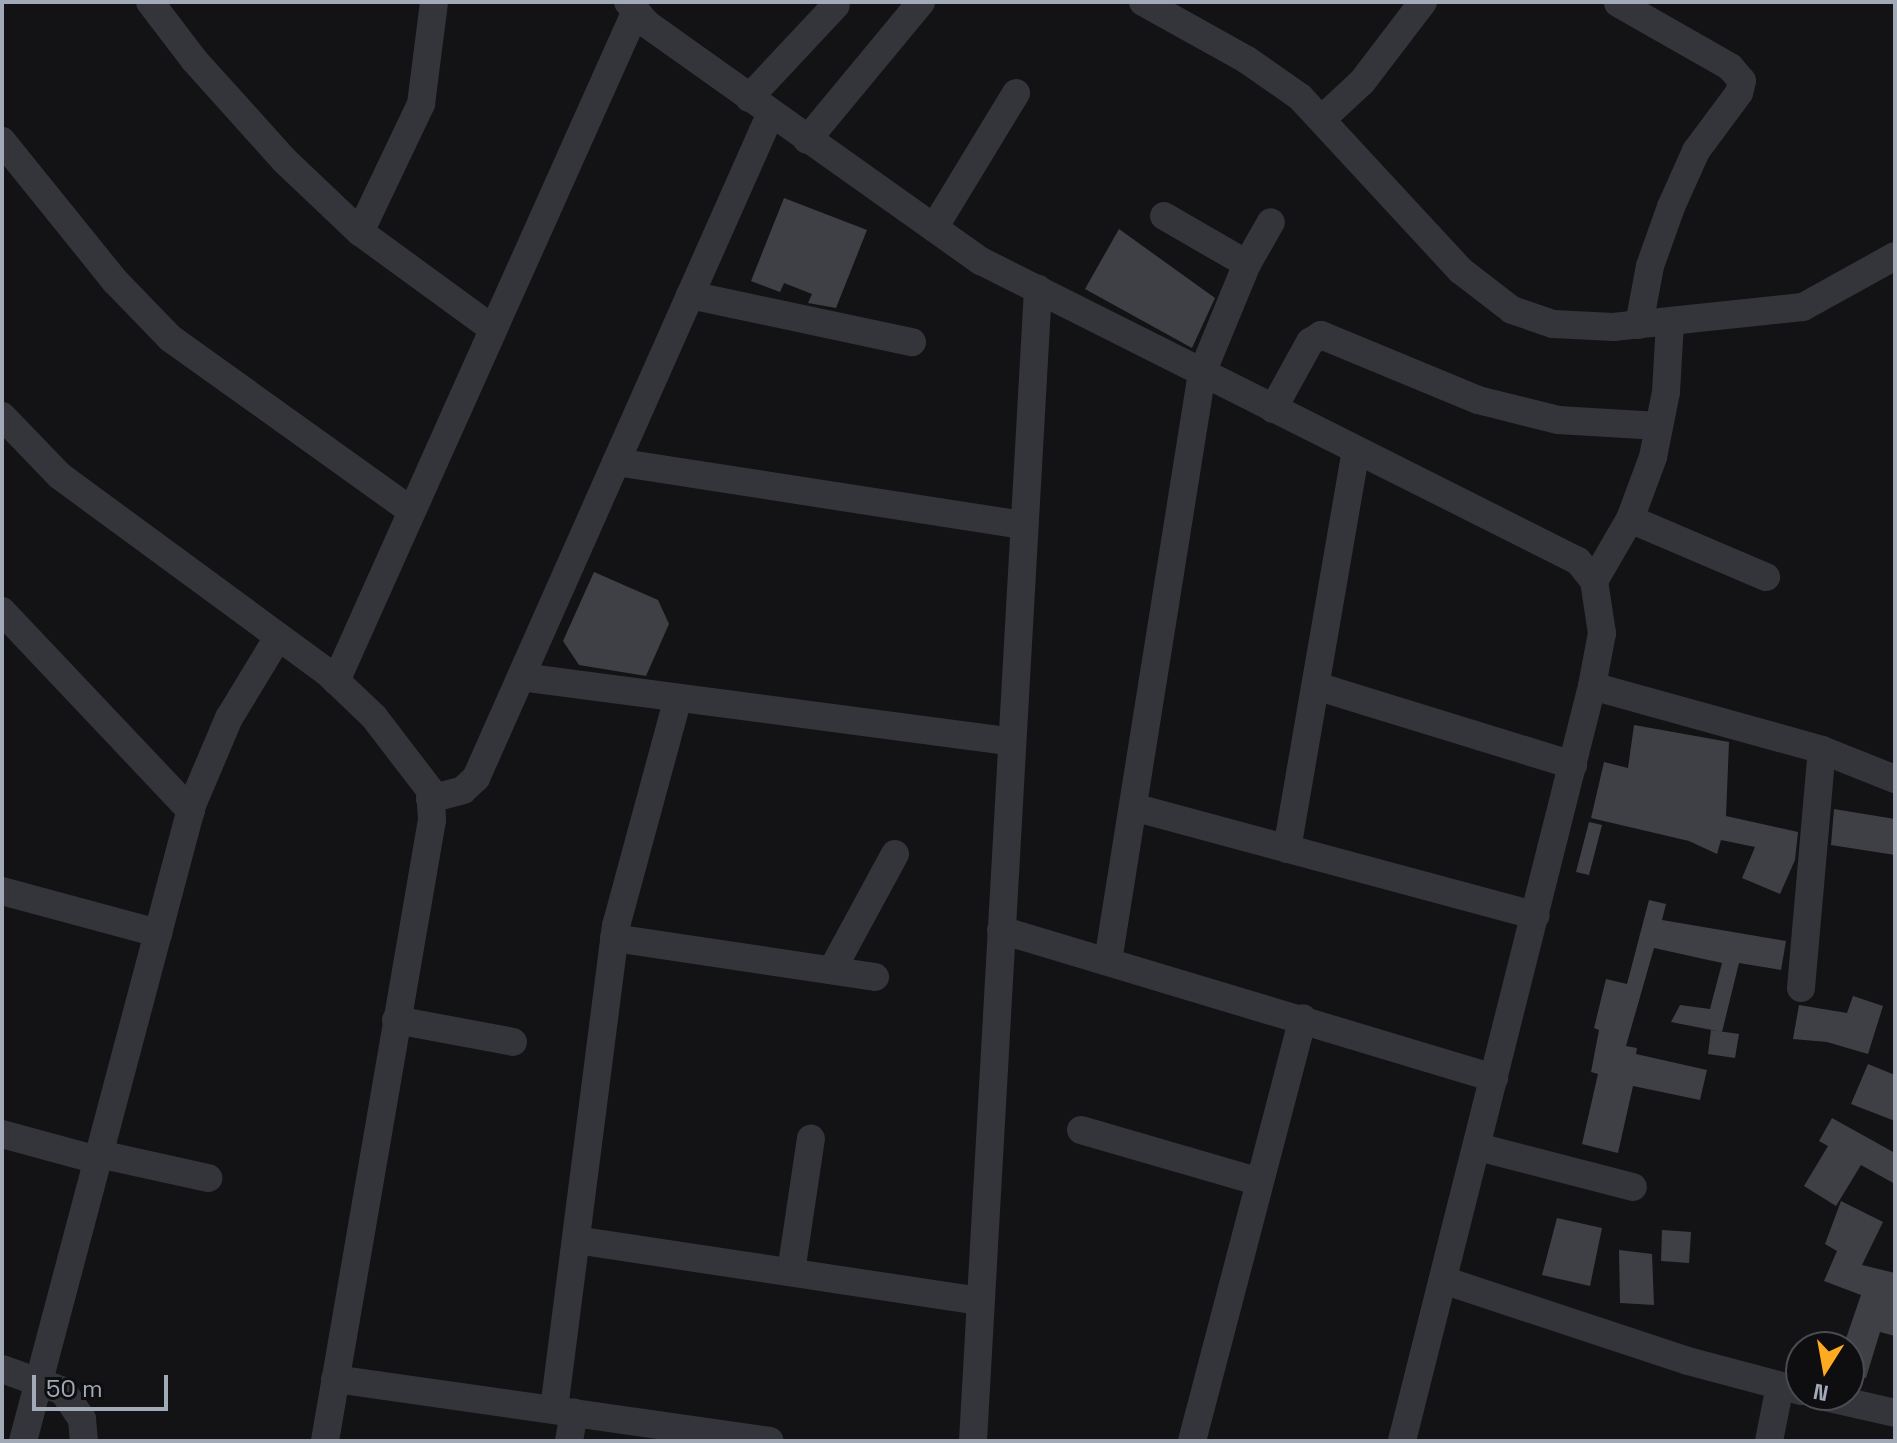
<!DOCTYPE html>
<html>
<head>
<meta charset="utf-8">
<style>
  body { margin:0 }
  #map { position:relative; width:1897px; height:1443px; overflow:hidden; background:#131315; font-family:"Space Grotesk",sans-serif }
  div>[style] { position:absolute }
  [style*='--x'] { left:calc(var(--x)*1px); top:calc(var(--y)*1px); width:calc(var(--w)*1px); rotate:calc(var(--a)*1deg) }
  .building>* { inset:0; background:#3f4045 }
  .minor>* { height:28px; margin:-14px; padding:0 14px; transform-origin:14px; border-radius:14px; background:#34353a }
  span { translate:-50% -50%; white-space:nowrap; text-align:center; line-height:1.15; -webkit-text-stroke:6px #0e0e10; paint-order:stroke }
  .frame { position:absolute; inset:0; border:4px solid #a3aab7; pointer-events:none }
  .north { position:absolute; left:1785px; top:1331px; width:80px; height:80px; box-sizing:border-box; background:#0e0e10; border:2px solid #4a4c53; border-radius:50%; rotate:191deg; font-size:22px; font-weight:700; line-height:32px; text-align:center; color:#a3aab7 }
  .north::after { content:''; display:block; margin:auto; width:28px; height:36px; background:#ffab21; clip-path:polygon(50% 0,100% 100%,50% 72%,0 100%) }
  .scale { position:absolute; left:32px; top:1375px; width:136px; height:36px; box-sizing:border-box; border:4px solid #a3aab7; border-top:0; padding-left:10px; font-size:24px; line-height:28px; white-space:nowrap; color:#a3aab7; -webkit-text-stroke:6px #0e0e10; paint-order:stroke }
</style>
</head>
<body>
<div id="map">
  <div class="building">
    <i style="clip-path:polygon(784px 198px,867px 230px,836px 308px,808px 303px,812px 294px,784px 283px,780px 292px,751px 281px)"></i>
    <i style="clip-path:polygon(1119px 229px,1215px 298px,1192px 348px,1085px 289px)"></i>
    <i style="clip-path:polygon(594px 572px,658px 600px,669px 624px,646px 676px,579px 665px,563px 641px)"></i>
    <i style="clip-path:polygon(1634px 725px,1729px 742px,1726px 816px,1798px 832px,1795px 860px,1780px 894px,1742px 878px,1755px 847px,1721px 840px,1717px 854px,1689px 841px,1591px 818px,1604px 762px,1628px 768px)"></i>
    <i style="clip-path:polygon(1834px 809px,1895px 819px,1895px 855px,1831px 845px)"></i>
    <i style="clip-path:polygon(1589px 822px,1602px 825px,1589px 875px,1576px 872px)"></i>
    <i style="clip-path:polygon(1649px 900px,1666px 904px,1662px 920px,1786px 941px,1781px 970px,1739px 963px,1722px 1032px,1671px 1022px,1680px 1005px,1710px 1009px,1722px 963px,1654px 948px,1626px 1046px,1637px 1048px,1636px 1054px,1707px 1070px,1700px 1100px,1633px 1086px,1618px 1153px,1582px 1144px,1598px 1074px,1591px 1072px,1599px 1030px,1594px 1028px,1606px 979px,1627px 984px)"></i>
    <i style="clip-path:polygon(1853px 996px,1883px 1006px,1868px 1054px,1827px 1042px,1793px 1039px,1799px 1005px,1847px 1013px)"></i>
    <i style="clip-path:polygon(1711px 1030px,1739px 1034px,1735px 1058px,1708px 1054px)"></i>
    <i style="clip-path:polygon(1868px 1064px,1895px 1075px,1895px 1121px,1851px 1104px)"></i>
    <i style="clip-path:polygon(1832px 1118px,1895px 1153px,1895px 1184px,1861px 1165px,1836px 1206px,1804px 1186px,1828px 1146px,1819px 1141px)"></i>
    <i style="clip-path:polygon(1841px 1201px,1883px 1222px,1862px 1265px,1895px 1273px,1895px 1336px,1880px 1332px,1866px 1378px,1849px 1376px,1849px 1347px,1843px 1347px,1861px 1295px,1824px 1281px,1837px 1251px,1825px 1244px)"></i>
    <i style="clip-path:polygon(1557px 1218px,1602px 1228px,1590px 1286px,1542px 1275px)"></i>
    <i style="clip-path:polygon(1662px 1230px,1691px 1232px,1689px 1263px,1661px 1261px)"></i>
    <i style="clip-path:polygon(1619px 1250px,1652px 1254px,1654px 1305px,1620px 1303px)"></i>
  </div>
  <div class="minor">
    <i style="--x:150;--y:2;--w:74;--a:52.7"></i>
    <i style="--x:195;--y:61;--w:133;--a:48"></i>
    <i style="--x:284;--y:160;--w:105;--a:43.5"></i>
    <i style="--x:360;--y:232;--w:165;--a:36.1"></i>
    <i style="--x:628;--y:2;--w:29;--a:49"></i>
    <i style="--x:647;--y:24;--w:410;--a:35.4"></i>
    <i style="--x:981;--y:261;--w:668;--a:26.68"></i>
    <i style="--x:1578;--y:561;--w:26;--a:51"></i>
    <i style="--x:1594;--y:581;--w:53;--a:81.3"></i>
    <i style="--x:1602;--y:633;--w:54;--a:100.7"></i>
    <i style="--x:1592;--y:686;--w:779;--a:104.13"></i>
    <i style="--x:1143;--y:2;--w:119;--a:29.1"></i>
    <i style="--x:1247;--y:60;--w:65;--a:34.9"></i>
    <i style="--x:1300;--y:97;--w:236;--a:47.2"></i>
    <i style="--x:1460;--y:270;--w:66;--a:37.6"></i>
    <i style="--x:1512;--y:310;--w:43;--a:18.9"></i>
    <i style="--x:1553;--y:324;--w:60;--a:2.9"></i>
    <i style="--x:1613;--y:327;--w:191;--a:-6"></i>
    <i style="--x:1803;--y:307;--w:105;--a:-29"></i>
    <i style="--x:1618;--y:3;--w:129;--a:29.7"></i>
    <i style="--x:1730;--y:67;--w:18;--a:49"></i>
    <i style="--x:1742;--y:81;--w:12;--a:104"></i>
    <i style="--x:1739;--y:93;--w:72;--a:126.6"></i>
    <i style="--x:1696;--y:151;--w:61;--a:114.1"></i>
    <i style="--x:1671;--y:207;--w:63;--a:109.6"></i>
    <i style="--x:1650;--y:266;--w:60;--a:100.6"></i>
    <i style="--x:749;--y:98;--w:127;--a:-46.9"></i>
    <i style="--x:1322;--y:119;--w:54;--a:-42.8"></i>
    <i style="--x:1362;--y:82;--w:101;--a:-52.7"></i>
    <i style="--x:807;--y:140;--w:179;--a:-50.4"></i>
    <i style="--x:2;--y:141;--w:180;--a:51.1"></i>
    <i style="--x:115;--y:281;--w:79;--a:46"></i>
    <i style="--x:170;--y:338;--w:297;--a:35.6"></i>
    <i style="--x:1164;--y:216;--w:96;--a:30"></i>
    <i style="--x:934;--y:228;--w:158;--a:-58.7"></i>
    <i style="--x:360;--y:232;--w:142;--a:-64.5"></i>
    <i style="--x:421;--y:104;--w:103;--a:-82.7"></i>
    <i style="--x:690;--y:295;--w:227;--a:12"></i>
    <i style="--x:1273;--y:409;--w:77;--a:-61.1"></i>
    <i style="--x:1310;--y:342;--w:13;--a:-32"></i>
    <i style="--x:1321;--y:335;--w:170;--a:22.5"></i>
    <i style="--x:1478;--y:400;--w:82;--a:14"></i>
    <i style="--x:1558;--y:420;--w:101;--a:3.4"></i>
    <i style="--x:2;--y:416;--w:83;--a:46"></i>
    <i style="--x:60;--y:476;--w:333;--a:36.3"></i>
    <i style="--x:328;--y:673;--w:64;--a:43.7"></i>
    <i style="--x:374;--y:717;--w:92;--a:52.5"></i>
    <i style="--x:430;--y:790;--w:30;--a:86"></i>
    <i style="--x:432;--y:820;--w:630;--a:99.78"></i>
    <i style="--x:616;--y:462;--w:413;--a:8.8"></i>
    <i style="--x:1630;--y:519;--w:148;--a:23.1"></i>
    <i style="--x:1594;--y:581;--w:72;--a:-59.9"></i>
    <i style="--x:1630;--y:519;--w:66;--a:-69.6"></i>
    <i style="--x:1653;--y:457;--w:66;--a:-78.7"></i>
    <i style="--x:1666;--y:392;--w:70;--a:-86.7"></i>
    <i style="--x:2;--y:611;--w:275;--a:46.6"></i>
    <i style="--x:521;--y:677;--w:495;--a:7.5"></i>
    <i style="--x:336;--y:681;--w:734;--a:-65.88"></i>
    <i style="--x:1316;--y:686;--w:269;--a:17.1"></i>
    <i style="--x:1592;--y:686;--w:239;--a:15.5"></i>
    <i style="--x:1822;--y:750;--w:79;--a:21.7"></i>
    <i style="--x:430;--y:799;--w:34;--a:-15"></i>
    <i style="--x:463;--y:790;--w:18;--a:-43"></i>
    <i style="--x:476;--y:778;--w:727;--a:-66.08"></i>
    <i style="--x:1133;--y:807;--w:417;--a:15.1"></i>
    <i style="--x:1287;--y:849;--w:404;--a:-80.2"></i>
    <i style="--x:2;--y:891;--w:162;--a:15.1"></i>
    <i style="--x:1001;--y:930;--w:515;--a:16.71"></i>
    <i style="--x:614;--y:938;--w:264;--a:8.5"></i>
    <i style="--x:1108;--y:961;--w:595;--a:-80.92"></i>
    <i style="--x:1202;--y:373;--w:118;--a:-67.6"></i>
    <i style="--x:1247;--y:264;--w:48;--a:-60.3"></i>
    <i style="--x:832;--y:970;--w:132;--a:-61.5"></i>
    <i style="--x:1801;--y:988;--w:239;--a:-85"></i>
    <i style="--x:396;--y:1020;--w:119;--a:10.6"></i>
    <i style="--x:1081;--y:1130;--w:186;--a:16.2"></i>
    <i style="--x:2;--y:1134;--w:98;--a:15.3"></i>
    <i style="--x:1478;--y:1147;--w:160;--a:14.5"></i>
    <i style="--x:99;--y:1154;--w:112;--a:12.4"></i>
    <i style="--x:576;--y:1240;--w:409;--a:8.6"></i>
    <i style="--x:791;--y:1272;--w:135;--a:-81.5"></i>
    <i style="--x:1443;--y:1280;--w:258;--a:18.3"></i>
    <i style="--x:1688;--y:1361;--w:117;--a:14.9"></i>
    <i style="--x:2;--y:1369;--w:65;--a:19.8"></i>
    <i style="--x:63;--y:1391;--w:34;--a:56"></i>
    <i style="--x:82;--y:1419;--w:22;--a:85"></i>
    <i style="--x:335;--y:1379;--w:439;--a:8.1"></i>
    <i style="--x:1816;--y:1395;--w:81;--a:12.8"></i>
    <i style="--x:554;--y:1409;--w:487;--a:-82.7"></i>
    <i style="--x:616;--y:926;--w:236;--a:-74.8"></i>
    <i style="--x:23;--y:1441;--w:658;--a:-75.12"></i>
    <i style="--x:192;--y:805;--w:95;--a:-67"></i>
    <i style="--x:229;--y:718;--w:95;--a:-58.8"></i>
    <i style="--x:569;--y:1441;--w:29;--a:-80"></i>
    <i style="--x:973;--y:1441;--w:1154;--a:-86.77"></i>
    <i style="--x:1192;--y:1441;--w:437;--a:-75.3"></i>
    <i style="--x:1769;--y:1441;--w:56;--a:-78.7"></i>
  </div>
  <div class="frame"></div>
  <div class="north">N</div>
  <div class="scale">50 m</div>
</div>
</body>
</html>
